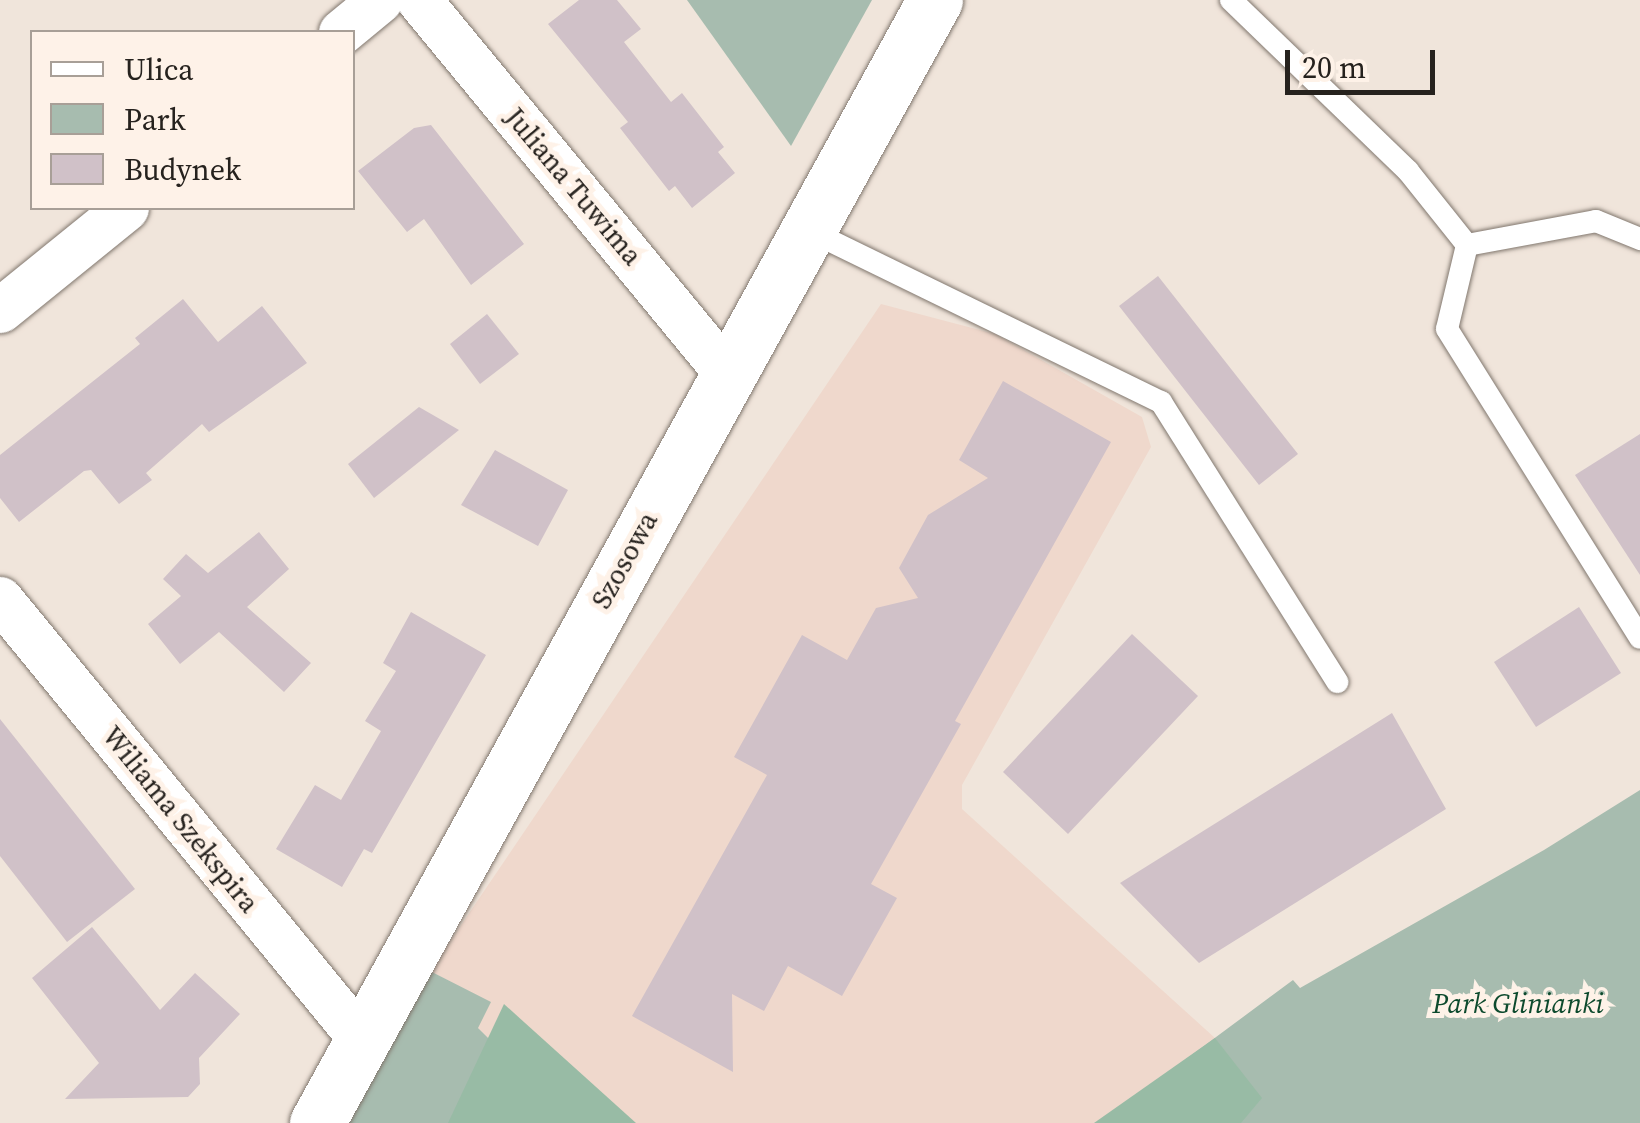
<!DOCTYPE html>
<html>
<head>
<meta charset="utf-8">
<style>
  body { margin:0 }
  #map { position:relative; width:1640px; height:1123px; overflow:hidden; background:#f0e5db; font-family:"Source Serif 4",serif }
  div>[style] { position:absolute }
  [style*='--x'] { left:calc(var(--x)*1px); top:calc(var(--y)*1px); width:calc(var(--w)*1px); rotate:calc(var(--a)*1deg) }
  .education>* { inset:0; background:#efd8cc }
  .green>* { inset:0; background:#a7bcaf }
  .forest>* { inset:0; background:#98bba5 }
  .building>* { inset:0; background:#d0c1c8 }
  .roads { filter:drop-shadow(0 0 2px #81776e) drop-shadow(0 0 2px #81776e) }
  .lane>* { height:22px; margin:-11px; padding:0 11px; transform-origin:11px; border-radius:11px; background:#fff }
  .street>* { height:45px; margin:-22.5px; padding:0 22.5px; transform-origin:22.5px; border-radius:22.5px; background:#fff }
  .secondary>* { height:55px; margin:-27.5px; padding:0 27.5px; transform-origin:27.5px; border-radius:27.5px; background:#fff }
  span { translate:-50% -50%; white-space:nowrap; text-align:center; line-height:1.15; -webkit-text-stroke:10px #fef2e8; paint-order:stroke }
  .street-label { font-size:28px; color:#26221e }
  .park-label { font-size:28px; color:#0d4a2d; font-style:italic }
  .legend { position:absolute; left:30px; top:30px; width:325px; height:180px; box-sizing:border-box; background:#fef2e8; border:2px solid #a89f97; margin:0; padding:12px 18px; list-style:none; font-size:30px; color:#26221e }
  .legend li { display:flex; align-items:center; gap:20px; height:50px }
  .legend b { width:50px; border:2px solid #a89f97 }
  .scale { position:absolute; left:1285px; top:50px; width:150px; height:45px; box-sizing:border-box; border:5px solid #26221e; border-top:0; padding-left:12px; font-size:30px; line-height:35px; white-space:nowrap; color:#26221e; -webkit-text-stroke:8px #fef2e8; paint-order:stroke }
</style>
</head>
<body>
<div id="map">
  <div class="education">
    <i style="clip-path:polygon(881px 304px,995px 334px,1142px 417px,1151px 447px,962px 785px,962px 809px,1215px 1038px,1100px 1123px,574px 1123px,477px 1027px,490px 1003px,430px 971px)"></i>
  </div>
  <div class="green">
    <i style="clip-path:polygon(687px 0,872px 0,791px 146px)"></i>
    <i style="clip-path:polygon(1640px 790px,1640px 1123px,1100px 1123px,1293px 980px,1300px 988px,1544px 850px)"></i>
    <i style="clip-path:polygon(430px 971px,491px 1002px,478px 1028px,574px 1123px,347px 1123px)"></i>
  </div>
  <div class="forest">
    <i style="clip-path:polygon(504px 1004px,636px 1123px,448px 1123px)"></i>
    <i style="clip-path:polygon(1215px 1038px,1262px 1098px,1241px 1123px,1094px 1123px)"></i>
  </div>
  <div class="building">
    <i style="clip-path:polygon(579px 0,617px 0,641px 29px,624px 42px,671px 102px,682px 93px,724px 147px,718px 152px,735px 173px,692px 208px,675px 186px,669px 191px,620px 128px,628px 122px,548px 24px)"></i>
    <i style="clip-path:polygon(431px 125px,524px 244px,471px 285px,424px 219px,407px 232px,358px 171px,414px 128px)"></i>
    <i style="clip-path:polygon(1158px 276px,1298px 454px,1259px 485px,1119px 306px)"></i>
    <i style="clip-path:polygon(183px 299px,218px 342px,262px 306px,307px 363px,209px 432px,202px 424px,146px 473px,152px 480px,119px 504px,91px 470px,84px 471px,19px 522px,0 498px,0 455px,140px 344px,135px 338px)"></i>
    <i style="clip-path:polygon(487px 314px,519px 354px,480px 384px,450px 344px)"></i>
    <i style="clip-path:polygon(1003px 381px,1111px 442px,955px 721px,961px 724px,871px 884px,897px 898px,842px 996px,788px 966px,764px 1011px,732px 994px,733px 1072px,632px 1016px,767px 775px,734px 757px,802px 635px,847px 660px,876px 608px,918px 598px,899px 568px,928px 515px,988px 478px,959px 460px)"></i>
    <i style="clip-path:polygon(419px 407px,459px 430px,374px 498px,348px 464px)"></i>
    <i style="clip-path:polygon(1640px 434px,1640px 575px,1575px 475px)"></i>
    <i style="clip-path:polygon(495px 450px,568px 490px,538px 546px,461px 505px)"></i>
    <i style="clip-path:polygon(259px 532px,289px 569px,247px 607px,311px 663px,284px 692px,219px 632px,180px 664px,148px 624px,181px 596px,163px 579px,186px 554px,208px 573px)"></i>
    <i style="clip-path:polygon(1579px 607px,1621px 673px,1536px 727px,1494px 662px)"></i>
    <i style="clip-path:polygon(411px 612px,486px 655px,372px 853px,364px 849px,342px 887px,276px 849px,315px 785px,341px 800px,381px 731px,365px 721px,396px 671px,383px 663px)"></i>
    <i style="clip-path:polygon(1132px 634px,1198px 696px,1068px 834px,1003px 772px)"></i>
    <i style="clip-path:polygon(1392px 713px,1446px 809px,1199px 963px,1120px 883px)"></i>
    <i style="clip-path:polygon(0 719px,135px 889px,67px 942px,0 856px)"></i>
    <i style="clip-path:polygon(92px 927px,160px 1010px,195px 973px,240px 1014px,199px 1058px,200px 1084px,188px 1097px,65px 1099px,99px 1063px,32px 978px)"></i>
  </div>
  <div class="roads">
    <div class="lane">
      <i style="--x:1231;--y:0;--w:246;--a:44"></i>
      <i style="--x:1408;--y:171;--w:95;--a:51.4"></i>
      <i style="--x:1467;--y:245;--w:86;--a:103.4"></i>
      <i style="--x:1447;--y:329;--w:364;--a:58"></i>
      <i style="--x:808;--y:230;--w:393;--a:26"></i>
      <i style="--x:1161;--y:402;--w:331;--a:57.8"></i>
      <i style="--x:1467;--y:245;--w:131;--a:-10.5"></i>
      <i style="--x:1596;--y:221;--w:48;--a:22.2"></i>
    </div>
    <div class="street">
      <i style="--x:419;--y:0;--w:484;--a:50.5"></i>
      <i style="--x:341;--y:32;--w:50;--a:-39.4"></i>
      <i style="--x:0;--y:310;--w:162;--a:-39"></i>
      <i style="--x:0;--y:599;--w:569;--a:50.63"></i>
    </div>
    <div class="secondary">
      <i style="--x:317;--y:1123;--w:1282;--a:-61.18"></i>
    </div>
  </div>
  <div class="street-label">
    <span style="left:574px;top:186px;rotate:50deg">Juliana Tuwima</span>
    <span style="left:624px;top:560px;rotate:-61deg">Szosowa</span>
    <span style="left:181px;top:819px;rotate:51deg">Wiliama Szekspira</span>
  </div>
  <div class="park-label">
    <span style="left:1518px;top:1003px">Park Glinianki</span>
  </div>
  <ul class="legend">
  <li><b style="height:12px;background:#fff"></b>Ulica</li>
  <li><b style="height:28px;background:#a7bcaf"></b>Park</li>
  <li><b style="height:28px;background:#d0c1c8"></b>Budynek</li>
  </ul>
  <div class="scale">20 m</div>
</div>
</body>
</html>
